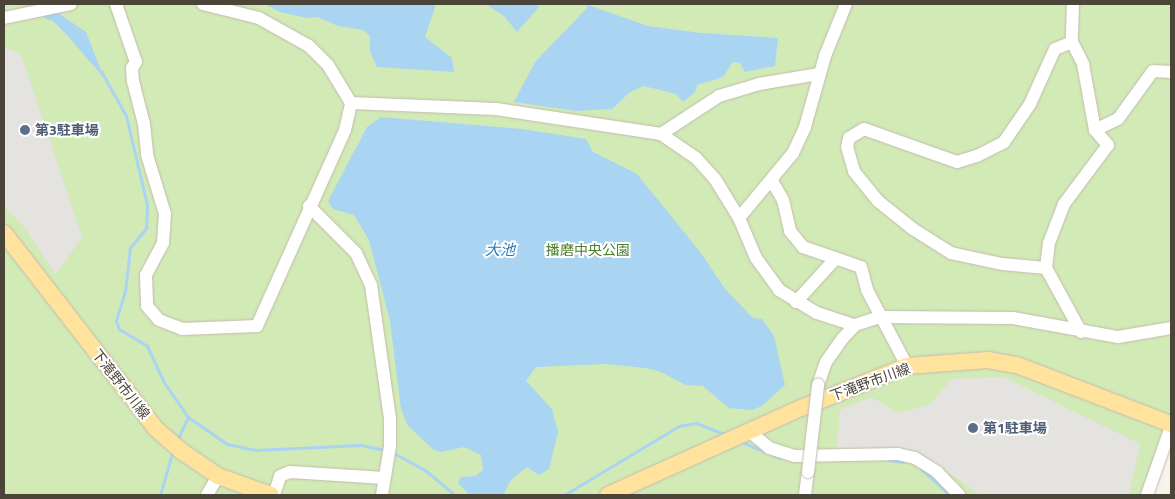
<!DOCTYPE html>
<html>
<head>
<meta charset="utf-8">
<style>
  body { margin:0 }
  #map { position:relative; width:1175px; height:499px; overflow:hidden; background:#f6f3ec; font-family:"Titillium Web","Noto Sans JP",sans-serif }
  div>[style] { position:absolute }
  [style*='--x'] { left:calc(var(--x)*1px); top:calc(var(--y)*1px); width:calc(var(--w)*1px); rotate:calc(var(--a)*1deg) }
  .green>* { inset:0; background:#d2eab5 }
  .parking>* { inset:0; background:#e5e3e0 }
  .water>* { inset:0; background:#a9d4f2 }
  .stream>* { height:3px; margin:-1.5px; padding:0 1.5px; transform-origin:1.5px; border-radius:1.5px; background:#a9d4f2 }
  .roads { filter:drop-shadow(0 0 1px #c2bbae) drop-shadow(0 0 1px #c2bbae) }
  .minor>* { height:12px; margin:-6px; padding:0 6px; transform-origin:6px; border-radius:6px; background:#fff }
  .major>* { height:16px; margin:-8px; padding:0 8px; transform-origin:8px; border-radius:8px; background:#ffe39c }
  .bridges { filter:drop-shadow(0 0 1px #c2bbae) drop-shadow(0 0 1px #c2bbae) }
  .minor-bridge>* { height:12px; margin:-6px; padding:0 6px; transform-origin:6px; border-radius:6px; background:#fff }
  .dots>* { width:14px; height:14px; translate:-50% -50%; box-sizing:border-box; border:2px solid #fff; border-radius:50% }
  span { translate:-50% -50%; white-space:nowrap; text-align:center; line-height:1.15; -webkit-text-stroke:4px #fff; paint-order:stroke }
  .service-label { font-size:14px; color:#4e5e75; font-weight:700 }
  .left { translate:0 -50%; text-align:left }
  .park-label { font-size:14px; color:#4a7f2a }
  .street-label { font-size:14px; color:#4b4439 }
  .water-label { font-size:15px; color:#2e7ab2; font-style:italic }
  .frame { position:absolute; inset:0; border:5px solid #4b4439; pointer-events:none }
</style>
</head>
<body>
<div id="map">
  <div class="green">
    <i style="clip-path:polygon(4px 4px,1171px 4px,1171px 423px,1143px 495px,4px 495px)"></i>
  </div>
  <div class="parking">
    <i style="clip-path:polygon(4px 47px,21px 54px,82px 237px,56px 275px,21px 223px,4px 206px)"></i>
    <i style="clip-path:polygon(1004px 377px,1140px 444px,1129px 495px,981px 495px,918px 451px,895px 447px,837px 449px,840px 410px,871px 397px,899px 413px,931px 404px,951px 379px)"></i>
  </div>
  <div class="water">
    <i style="clip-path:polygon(40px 4px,58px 4px,61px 15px,86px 32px,104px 78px,67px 35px,53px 21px,44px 18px)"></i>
    <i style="clip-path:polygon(265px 4px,436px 4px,425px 37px,452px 58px,454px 72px,377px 67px,370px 52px,370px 36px,363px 30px,338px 26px,318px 17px,307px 18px,280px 12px)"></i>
    <i style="clip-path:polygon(486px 4px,537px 4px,539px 7px,517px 32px,504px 16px)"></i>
    <i style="clip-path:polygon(585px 4px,648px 26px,701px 33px,778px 38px,775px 66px,745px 72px,740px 63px,733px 62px,723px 77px,697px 85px,695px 92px,683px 102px,676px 94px,644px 86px,630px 92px,612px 109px,576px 111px,514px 102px,535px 62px,588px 7px)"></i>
    <i style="clip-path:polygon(381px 117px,522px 129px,586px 139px,593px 152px,637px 174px,701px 253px,725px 289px,753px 318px,762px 319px,774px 336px,785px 385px,762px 406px,752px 410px,729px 408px,703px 386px,686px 385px,659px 371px,645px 368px,605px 364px,536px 367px,526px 381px,552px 409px,558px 432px,549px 469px,539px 475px,527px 467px,511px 480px,503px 495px,469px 494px,458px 483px,461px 477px,475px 476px,483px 470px,481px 455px,464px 447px,441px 452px,434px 450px,408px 426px,401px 409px,390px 321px,369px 240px,354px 215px,333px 209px,328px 201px,367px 127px)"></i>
  </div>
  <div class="stream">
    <i style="--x:101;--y:71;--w:51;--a:60.9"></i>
    <i style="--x:126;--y:116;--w:91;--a:76.7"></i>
    <i style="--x:147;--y:205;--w:23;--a:92"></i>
    <i style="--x:146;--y:228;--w:26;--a:129"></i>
    <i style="--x:130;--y:248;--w:43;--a:96.6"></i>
    <i style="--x:125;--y:291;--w:31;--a:107"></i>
    <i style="--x:116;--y:321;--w:9;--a:69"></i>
    <i style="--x:119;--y:329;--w:33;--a:31"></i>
    <i style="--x:147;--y:346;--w:38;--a:65"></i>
    <i style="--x:163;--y:381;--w:44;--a:55.2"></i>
    <i style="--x:188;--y:417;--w:47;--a:34.7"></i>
    <i style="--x:227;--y:444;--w:30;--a:12"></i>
    <i style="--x:256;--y:450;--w:104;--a:-2.8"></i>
    <i style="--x:360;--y:445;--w:26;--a:11"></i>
    <i style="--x:177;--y:440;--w:25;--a:-64"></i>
    <i style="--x:742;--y:442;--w:41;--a:22.8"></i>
    <i style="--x:392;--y:452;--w:38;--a:29"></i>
    <i style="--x:425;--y:470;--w:39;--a:40"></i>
    <i style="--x:888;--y:460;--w:16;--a:7"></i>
    <i style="--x:921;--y:469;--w:39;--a:42"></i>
    <i style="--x:160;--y:495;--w:47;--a:-73.9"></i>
    <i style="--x:564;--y:495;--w:134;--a:-31"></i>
    <i style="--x:679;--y:426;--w:17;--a:-10"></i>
    <i style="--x:696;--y:423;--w:33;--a:21"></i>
  </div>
  <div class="roads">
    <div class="minor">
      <i style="--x:116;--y:4;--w:61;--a:71"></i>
      <i style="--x:136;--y:62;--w:7;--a:124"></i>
      <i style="--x:132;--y:68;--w:13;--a:86"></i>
      <i style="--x:133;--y:81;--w:44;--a:75.7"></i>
      <i style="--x:144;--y:124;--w:31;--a:84"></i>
      <i style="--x:147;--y:155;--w:62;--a:73"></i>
      <i style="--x:165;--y:214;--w:29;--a:94"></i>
      <i style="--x:163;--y:243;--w:36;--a:118"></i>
      <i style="--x:146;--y:275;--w:31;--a:88"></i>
      <i style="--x:147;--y:306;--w:18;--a:49"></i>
      <i style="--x:159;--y:320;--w:25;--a:21"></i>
      <i style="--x:182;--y:329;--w:75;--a:-2.3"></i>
      <i style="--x:257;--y:326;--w:215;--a:-65.8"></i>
      <i style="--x:345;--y:130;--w:28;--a:-77"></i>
      <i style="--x:351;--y:103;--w:44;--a:-121.2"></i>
      <i style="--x:328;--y:65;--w:27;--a:-135"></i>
      <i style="--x:309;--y:46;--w:57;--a:-150.8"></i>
      <i style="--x:259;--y:18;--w:58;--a:-166"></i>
      <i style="--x:1073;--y:4;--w:38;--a:92"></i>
      <i style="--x:1072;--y:42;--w:25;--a:63"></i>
      <i style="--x:1083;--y:64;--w:67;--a:79.7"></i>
      <i style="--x:1095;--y:130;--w:20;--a:49"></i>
      <i style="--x:1108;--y:145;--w:74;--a:126.7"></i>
      <i style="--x:1064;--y:204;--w:42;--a:111"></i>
      <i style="--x:1049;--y:243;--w:25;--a:97"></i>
      <i style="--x:1046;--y:268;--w:73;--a:61.3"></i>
      <i style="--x:4;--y:18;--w:68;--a:-11.8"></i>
      <i style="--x:351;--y:103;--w:145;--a:2.4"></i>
      <i style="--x:496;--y:109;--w:167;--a:8.6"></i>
      <i style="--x:661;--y:134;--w:42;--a:34.4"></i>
      <i style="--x:696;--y:158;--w:28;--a:48"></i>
      <i style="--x:715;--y:179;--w:46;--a:58.4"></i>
      <i style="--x:739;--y:218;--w:43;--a:67"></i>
      <i style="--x:756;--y:258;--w:39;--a:54"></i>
      <i style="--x:779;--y:290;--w:44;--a:31.2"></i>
      <i style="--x:817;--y:313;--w:40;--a:18"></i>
      <i style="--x:1095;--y:130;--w:25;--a:-26"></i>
      <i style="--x:1118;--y:119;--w:59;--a:-53.9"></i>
      <i style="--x:1153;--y:71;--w:18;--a:3"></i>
      <i style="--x:661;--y:134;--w:69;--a:-33.2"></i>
      <i style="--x:719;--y:96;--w:42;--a:-16.7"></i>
      <i style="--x:759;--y:84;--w:61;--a:-9.5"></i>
      <i style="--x:772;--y:181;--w:22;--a:60"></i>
      <i style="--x:783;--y:200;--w:32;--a:77"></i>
      <i style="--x:790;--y:231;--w:21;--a:51"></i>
      <i style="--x:803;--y:247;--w:61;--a:19"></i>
      <i style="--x:861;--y:267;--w:24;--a:75"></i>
      <i style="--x:867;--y:290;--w:86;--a:62.2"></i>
      <i style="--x:309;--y:206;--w:66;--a:45"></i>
      <i style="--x:356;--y:253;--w:35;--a:65"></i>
      <i style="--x:371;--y:285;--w:134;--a:81.9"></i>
      <i style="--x:390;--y:418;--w:28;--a:90"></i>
      <i style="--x:390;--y:446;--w:50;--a:99.3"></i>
      <i style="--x:739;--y:218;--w:85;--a:-50.3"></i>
      <i style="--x:793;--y:153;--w:29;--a:-65"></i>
      <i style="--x:805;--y:127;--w:74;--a:-74.3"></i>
      <i style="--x:825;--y:56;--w:56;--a:-68"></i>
      <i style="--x:1046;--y:268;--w:44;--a:-174.8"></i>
      <i style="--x:1002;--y:264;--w:52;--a:-167.8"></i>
      <i style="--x:951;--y:253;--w:45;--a:-147.7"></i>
      <i style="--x:913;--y:229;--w:45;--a:-141.3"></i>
      <i style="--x:878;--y:201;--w:38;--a:-129"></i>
      <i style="--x:854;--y:171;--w:25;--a:-106"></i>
      <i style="--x:847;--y:147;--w:9;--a:-77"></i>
      <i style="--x:849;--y:138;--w:17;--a:-31"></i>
      <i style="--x:864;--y:129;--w:99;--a:19.5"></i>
      <i style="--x:957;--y:162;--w:21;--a:-17"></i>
      <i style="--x:977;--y:156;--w:30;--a:-27"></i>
      <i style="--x:1004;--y:142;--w:46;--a:-55.6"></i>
      <i style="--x:1030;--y:104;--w:60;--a:-65.6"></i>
      <i style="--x:1055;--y:49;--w:18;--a:-22"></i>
      <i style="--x:796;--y:302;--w:59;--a:-47.7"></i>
      <i style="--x:818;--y:385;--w:24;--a:-71"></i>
      <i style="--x:826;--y:362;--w:29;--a:-55"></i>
      <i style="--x:843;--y:338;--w:18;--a:-47"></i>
      <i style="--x:855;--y:325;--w:26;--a:-18"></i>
      <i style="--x:880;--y:317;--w:133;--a:0.4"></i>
      <i style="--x:1013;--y:318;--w:107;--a:10.3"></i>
      <i style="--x:1118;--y:337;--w:54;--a:-9.6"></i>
      <i style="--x:749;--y:431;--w:26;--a:40"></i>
      <i style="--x:769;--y:448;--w:27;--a:17"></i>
      <i style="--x:795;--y:456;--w:103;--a:-1.1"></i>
      <i style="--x:898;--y:454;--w:17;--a:13"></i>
      <i style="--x:915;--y:458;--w:26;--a:32"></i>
      <i style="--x:937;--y:472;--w:32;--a:46"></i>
      <i style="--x:207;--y:495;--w:22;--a:-60"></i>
      <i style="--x:274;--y:495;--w:20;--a:-72"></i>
      <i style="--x:280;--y:476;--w:11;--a:-22"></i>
      <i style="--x:290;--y:472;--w:94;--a:3.7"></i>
      <i style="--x:805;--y:495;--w:23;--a:-83"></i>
      <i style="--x:1147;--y:495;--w:72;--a:-70.6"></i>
    </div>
    <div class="major">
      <i style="--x:4;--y:233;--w:247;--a:52.2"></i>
      <i style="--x:155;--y:428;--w:35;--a:41"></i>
      <i style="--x:181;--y:451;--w:45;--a:34"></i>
      <i style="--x:218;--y:476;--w:56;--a:19.7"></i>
      <i style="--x:608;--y:495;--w:212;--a:-24.3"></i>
      <i style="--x:801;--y:408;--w:114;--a:-21.6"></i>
      <i style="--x:907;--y:366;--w:81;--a:-4.2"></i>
      <i style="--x:988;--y:360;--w:29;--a:10"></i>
      <i style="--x:1017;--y:365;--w:165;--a:21"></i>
    </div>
  </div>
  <div class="bridges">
    <div class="minor-bridge">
      <i style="--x:808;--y:472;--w:88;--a:-83.4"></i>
    </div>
  </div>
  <div class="dots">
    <i style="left:25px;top:130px;background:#5c6f8a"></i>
    <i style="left:973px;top:428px;background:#5c6f8a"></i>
  </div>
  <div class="service-label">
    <span class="left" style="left:35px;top:130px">第3駐車場</span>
    <span class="left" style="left:983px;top:428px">第1駐車場</span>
  </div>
  <div class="park-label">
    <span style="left:588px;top:250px">播磨中央公園</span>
  </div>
  <div class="street-label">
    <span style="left:870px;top:382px;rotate:-20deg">下滝野市川線</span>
    <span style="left:121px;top:384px;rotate:52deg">下滝野市川線</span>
  </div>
  <div class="water-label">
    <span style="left:500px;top:250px">大池</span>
  </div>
  <div class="frame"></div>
</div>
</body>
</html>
